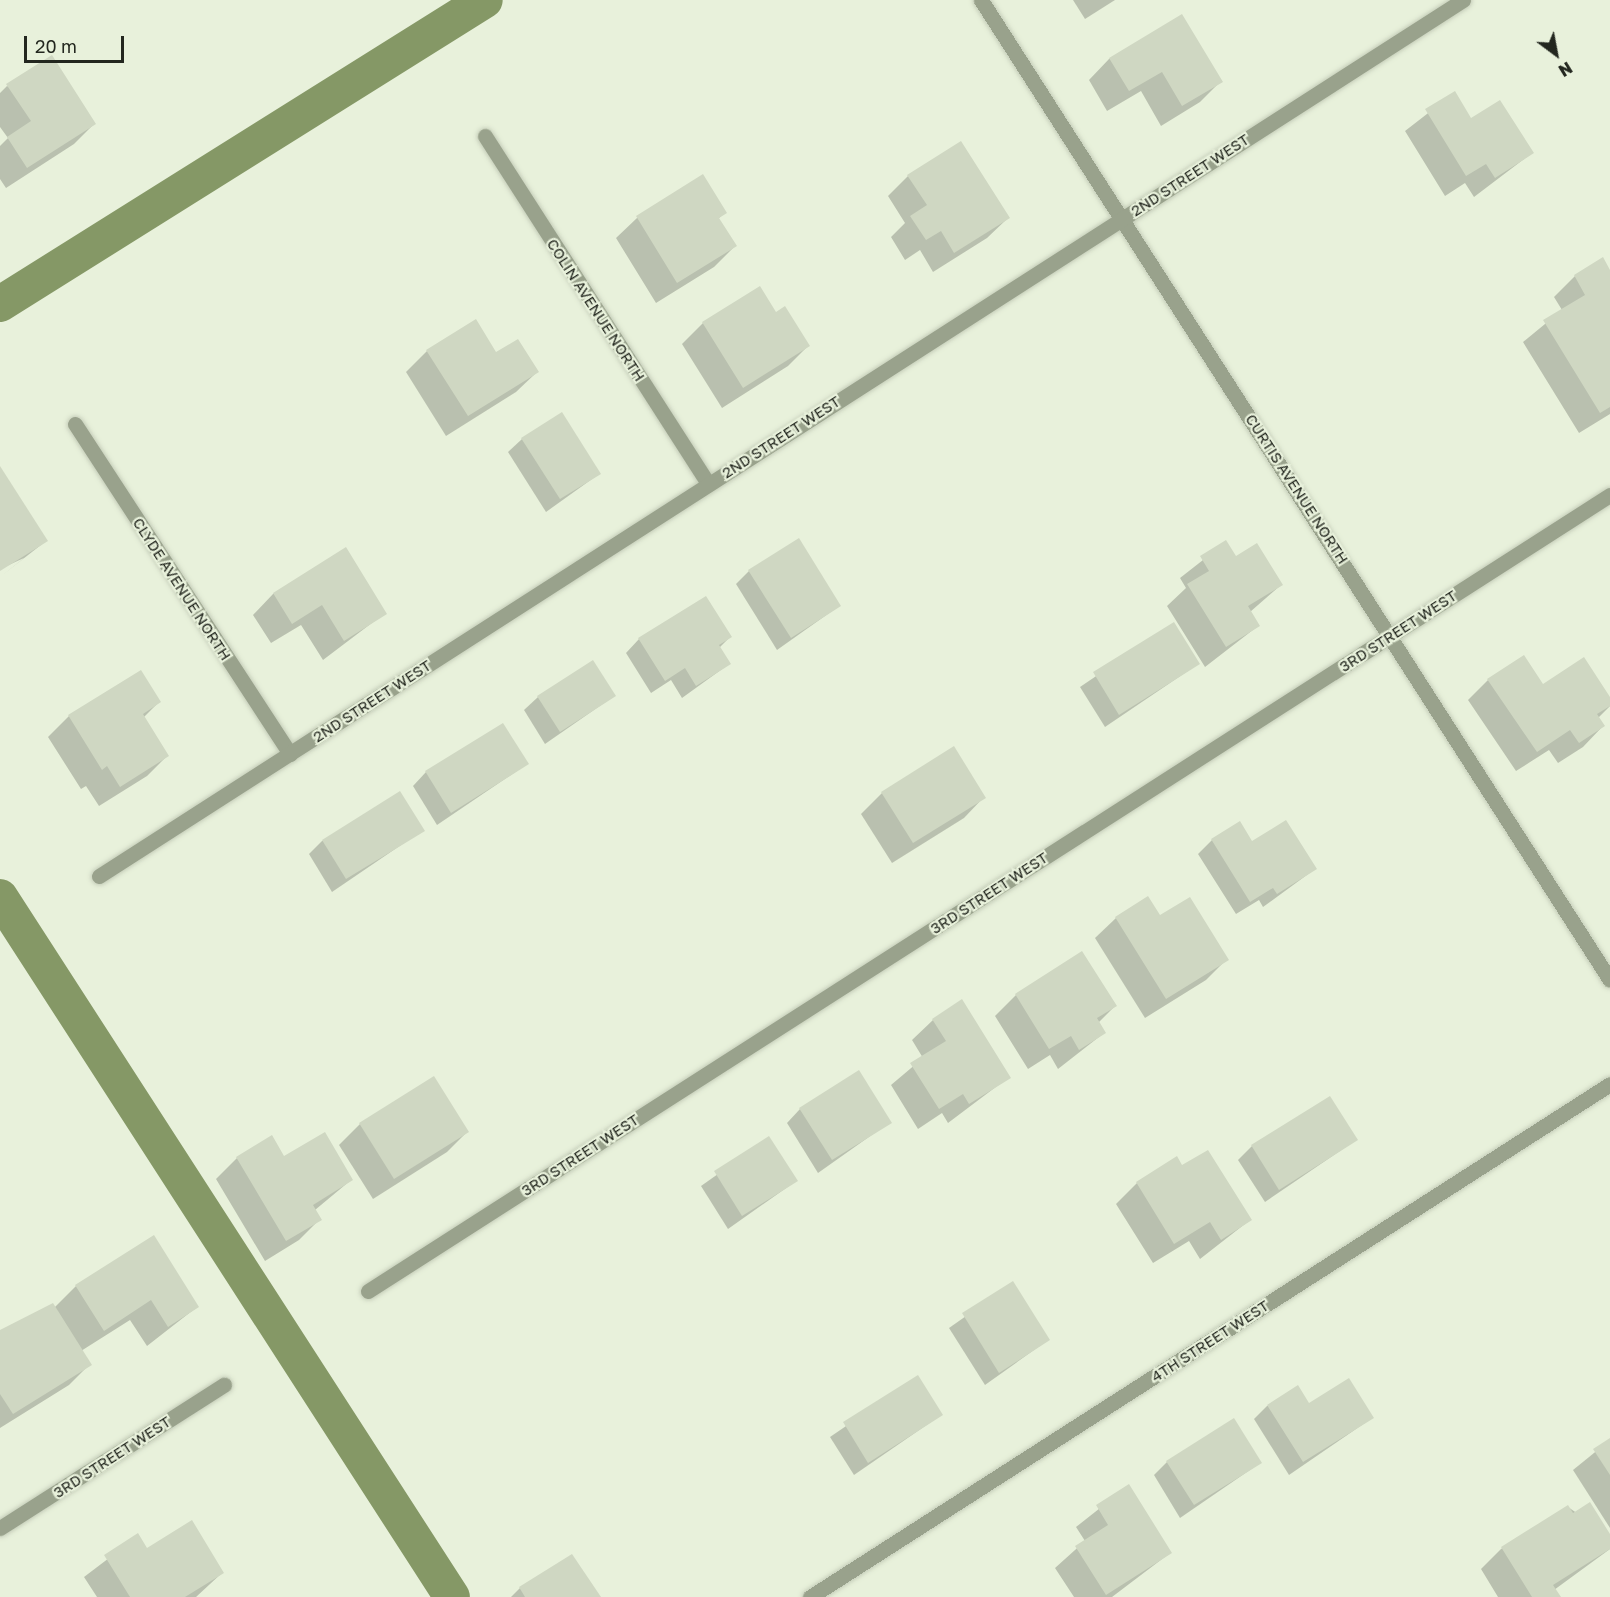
<!DOCTYPE html>
<html>
<head>
<meta charset="utf-8">
<style>
  body { margin:0 }
  #map { position:relative; width:1610px; height:1597px; overflow:hidden; background:#e8f1db; font-family:"Golos Text",sans-serif }
  div>[style] { position:absolute }
  [style*='--x'] { left:calc(var(--x)*1px); top:calc(var(--y)*1px); width:calc(var(--w)*1px); rotate:calc(var(--a)*1deg) }
  .shadow>* { inset:0; background:#0003 }
  .canal>* { height:36px; margin:-18px; padding:0 18px; transform-origin:18px; border-radius:18px; background:#859866 }
  .building>* { inset:0; background:#cfd7c2 }
  .roads { filter:drop-shadow(0 0 2px #c5cdb9) drop-shadow(0 0 2px #c5cdb9) }
  .street>* { height:15px; margin:-7.5px; padding:0 7.5px; transform-origin:7.5px; border-radius:7.5px; background:#99a28c }
  span { translate:-50% -50%; white-space:nowrap; text-align:center; line-height:1.15; -webkit-text-stroke:4.5px #e8f1db; paint-order:stroke }
  .street-label { font-size:15px; color:#23271f }
  .north { position:absolute; left:1526px; top:24px; width:60px; height:60px; -webkit-text-stroke:4px #e8f1db; paint-order:stroke; rotate:148deg; font-size:16px; font-weight:700; line-height:24px; text-align:center; color:#23271f }
  .north::after { content:''; display:block; margin:auto; width:21px; height:27px; background:#23271f; clip-path:polygon(50% 0,100% 100%,50% 72%,0 100%) }
  .scale { position:absolute; left:24px; top:36px; width:100px; height:27px; box-sizing:border-box; border:3px solid #23271f; border-top:0; padding-left:8px; font-size:18px; line-height:21px; white-space:nowrap; color:#23271f; -webkit-text-stroke:4px #e8f1db; paint-order:stroke }
</style>
</head>
<body>
<div id="map">
  <div class="shadow">
    <i style="clip-path:polygon(1073px 0,1115px 0,1085px 19px)"></i>
    <i style="clip-path:polygon(1181px 16px,1221px 81px,1200px 102px,1161px 126px,1141px 91px,1107px 111px,1089px 80px,1109px 59px)"></i>
    <i style="clip-path:polygon(7px 86px,94px 124px,74px 144px,6px 188px,0 179px,0 146px,8px 138px,0 127px,0 93px)"></i>
    <i style="clip-path:polygon(1454px 93px,1471px 120px,1532px 153px,1474px 197px,1465px 183px,1445px 196px,1405px 131px)"></i>
    <i style="clip-path:polygon(703px 176px,725px 212px,718px 219px,735px 246px,714px 267px,656px 303px,616px 238px,637px 218px)"></i>
    <i style="clip-path:polygon(908px 176px,1008px 218px,987px 238px,933px 272px,920px 250px,905px 260px,891px 237px,905px 223px,888px 196px)"></i>
    <i style="clip-path:polygon(1610px 272px,1610px 414px,1579px 433px,1523px 342px,1562px 310px,1554px 297px,1575px 276px)"></i>
    <i style="clip-path:polygon(760px 288px,776px 314px,808px 346px,788px 366px,722px 408px,682px 344px,703px 323px)"></i>
    <i style="clip-path:polygon(427px 351px,496px 354px,537px 372px,516px 392px,446px 436px,406px 372px)"></i>
    <i style="clip-path:polygon(522px 439px,599px 474px,546px 512px,508px 452px)"></i>
    <i style="clip-path:polygon(0 469px,46px 541px,0 577px,24px 558px,0 569px)"></i>
    <i style="clip-path:polygon(1226px 542px,1236px 558px,1281px 585px,1250px 612px,1258px 626px,1205px 667px,1167px 606px,1186px 588px,1180px 578px)"></i>
    <i style="clip-path:polygon(345px 549px,385px 613px,323px 660px,301px 625px,271px 643px,253px 615px,273px 594px)"></i>
    <i style="clip-path:polygon(749px 571px,839px 606px,777px 650px,736px 584px)"></i>
    <i style="clip-path:polygon(1173px 624px,1198px 664px,1105px 727px,1080px 687px)"></i>
    <i style="clip-path:polygon(730px 637px,719px 648px,729px 664px,682px 698px,671px 680px,651px 693px,626px 653px,639px 639px)"></i>
    <i style="clip-path:polygon(140px 672px,159px 702px,143px 718px,167px 756px,147px 776px,99px 806px,86px 786px,81px 789px,48px 737px,69px 716px)"></i>
    <i style="clip-path:polygon(1488px 680px,1610px 700px,1610px 706px,1598px 718px,1603px 726px,1583px 747px,1558px 763px,1549px 750px,1516px 771px,1468px 700px)"></i>
    <i style="clip-path:polygon(614px 696px,545px 744px,524px 710px,538px 697px)"></i>
    <i style="clip-path:polygon(527px 764px,437px 825px,413px 786px,426px 772px)"></i>
    <i style="clip-path:polygon(882px 793px,984px 797px,964px 818px,892px 863px,861px 814px)"></i>
    <i style="clip-path:polygon(423px 830px,332px 892px,309px 854px,322px 841px)"></i>
    <i style="clip-path:polygon(1212px 840px,1251px 843px,1315px 869px,1263px 907px,1259px 900px,1236px 914px,1198px 854px)"></i>
    <i style="clip-path:polygon(1160px 917px,1227px 959px,1206px 980px,1145px 1018px,1095px 938px,1116px 918px)"></i>
    <i style="clip-path:polygon(1082px 953px,1115px 1006px,1098px 1023px,1104px 1033px,1058px 1069px,1050px 1055px,1028px 1069px,995px 1016px,1016px 995px)"></i>
    <i style="clip-path:polygon(933px 1020px,1009px 1077px,948px 1123px,942px 1113px,918px 1129px,891px 1085px,923px 1058px,912px 1040px)"></i>
    <i style="clip-path:polygon(434px 1078px,467px 1132px,447px 1152px,373px 1199px,339px 1145px,360px 1124px)"></i>
    <i style="clip-path:polygon(800px 1109px,890px 1122px,818px 1173px,787px 1123px)"></i>
    <i style="clip-path:polygon(769px 1138px,796px 1181px,728px 1229px,701px 1186px)"></i>
    <i style="clip-path:polygon(1356px 1140px,1265px 1202px,1238px 1160px,1252px 1146px)"></i>
    <i style="clip-path:polygon(237px 1158px,284px 1158px,351px 1180px,315px 1210px,320px 1219px,299px 1240px,265px 1261px,216px 1179px)"></i>
    <i style="clip-path:polygon(1182px 1167px,1250px 1220px,1200px 1259px,1189px 1241px,1153px 1263px,1116px 1204px,1137px 1183px)"></i>
    <i style="clip-path:polygon(1013px 1283px,1048px 1340px,985px 1385px,949px 1328px)"></i>
    <i style="clip-path:polygon(76px 1286px,197px 1307px,147px 1346px,130px 1320px,81px 1351px,90px 1364px,69px 1385px,0 1428px,0 1334px,54px 1308px)"></i>
    <i style="clip-path:polygon(918px 1377px,941px 1415px,854px 1475px,830px 1437px)"></i>
    <i style="clip-path:polygon(1308px 1405px,1372px 1418px,1289px 1475px,1254px 1419px,1267px 1406px)"></i>
    <i style="clip-path:polygon(1610px 1440px,1610px 1528px,1573px 1470px)"></i>
    <i style="clip-path:polygon(1167px 1462px,1260px 1463px,1180px 1518px,1154px 1475px)"></i>
    <i style="clip-path:polygon(1128px 1486px,1170px 1553px,1112px 1597px,1074px 1597px,1055px 1568px,1085px 1541px,1076px 1527px)"></i>
    <i style="clip-path:polygon(1568px 1507px,1610px 1536px,1610px 1549px,1554px 1590px,1559px 1597px,1498px 1597px,1481px 1569px,1501px 1549px)"></i>
    <i style="clip-path:polygon(138px 1536px,147px 1550px,223px 1572px,196px 1597px,97px 1597px,84px 1577px)"></i>
    <i style="clip-path:polygon(572px 1556px,599px 1597px,511px 1597px,520px 1588px)"></i>
  </div>
  <div class="canal">
    <i style="--x:0;--y:304;--w:572;--a:-32.08"></i>
    <i style="--x:0;--y:897;--w:833;--a:57.15"></i>
  </div>
  <div class="building">
    <i style="clip-path:polygon(1182px 14px,1223px 82px,1182px 106px,1162px 72px,1129px 91px,1109px 58px)"></i>
    <i style="clip-path:polygon(52px 55px,96px 124px,27px 168px,7px 137px,31px 121px,6px 84px)"></i>
    <i style="clip-path:polygon(1455px 91px,1471px 118px,1500px 100px,1534px 153px,1495px 178px,1486px 164px,1466px 176px,1425px 109px)"></i>
    <i style="clip-path:polygon(961px 141px,1010px 218px,954px 253px,941px 231px,926px 240px,910px 216px,927px 205px,907px 175px)"></i>
    <i style="clip-path:polygon(703px 174px,727px 213px,719px 218px,737px 246px,677px 283px,636px 216px)"></i>
    <i style="clip-path:polygon(1603px 257px,1610px 270px,1610px 407px,1600px 413px,1543px 320px,1585px 295px,1574px 275px)"></i>
    <i style="clip-path:polygon(760px 286px,776px 312px,785px 306px,810px 346px,743px 388px,702px 322px)"></i>
    <i style="clip-path:polygon(476px 319px,496px 352px,518px 339px,539px 372px,468px 416px,426px 350px)"></i>
    <i style="clip-path:polygon(562px 412px,601px 474px,560px 499px,521px 438px)"></i>
    <i style="clip-path:polygon(0 466px,48px 541px,0 571px)"></i>
    <i style="clip-path:polygon(799px 538px,841px 606px,791px 638px,748px 570px)"></i>
    <i style="clip-path:polygon(1226px 540px,1236px 556px,1257px 543px,1283px 585px,1248px 606px,1260px 626px,1226px 647px,1187px 584px,1209px 571px,1200px 556px)"></i>
    <i style="clip-path:polygon(346px 547px,387px 614px,344px 641px,322px 605px,292px 624px,273px 593px)"></i>
    <i style="clip-path:polygon(706px 596px,732px 637px,719px 645px,731px 664px,696px 686px,685px 668px,665px 681px,638px 638px)"></i>
    <i style="clip-path:polygon(1174px 622px,1200px 664px,1119px 715px,1093px 672px)"></i>
    <i style="clip-path:polygon(1524px 655px,1543px 684px,1584px 657px,1610px 697px,1610px 706px,1597px 714px,1605px 726px,1579px 743px,1570px 730px,1537px 752px,1487px 679px)"></i>
    <i style="clip-path:polygon(593px 660px,616px 696px,560px 732px,537px 696px)"></i>
    <i style="clip-path:polygon(141px 670px,161px 702px,143px 714px,169px 756px,120px 787px,107px 766px,102px 770px,68px 715px)"></i>
    <i style="clip-path:polygon(503px 723px,529px 764px,451px 813px,425px 771px)"></i>
    <i style="clip-path:polygon(954px 746px,986px 798px,913px 843px,881px 792px)"></i>
    <i style="clip-path:polygon(400px 791px,425px 831px,346px 879px,322px 840px)"></i>
    <i style="clip-path:polygon(1286px 820px,1317px 869px,1277px 894px,1273px 888px,1250px 902px,1211px 839px,1240px 821px,1252px 841px)"></i>
    <i style="clip-path:polygon(1148px 896px,1160px 915px,1190px 897px,1229px 960px,1166px 999px,1115px 917px)"></i>
    <i style="clip-path:polygon(1082px 951px,1117px 1006px,1097px 1018px,1106px 1033px,1079px 1050px,1071px 1036px,1049px 1049px,1015px 994px)"></i>
    <i style="clip-path:polygon(962px 999px,1011px 1078px,969px 1104px,963px 1094px,939px 1109px,910px 1063px,946px 1041px,932px 1019px)"></i>
    <i style="clip-path:polygon(859px 1070px,892px 1123px,832px 1160px,799px 1108px)"></i>
    <i style="clip-path:polygon(434px 1076px,469px 1132px,394px 1179px,359px 1123px)"></i>
    <i style="clip-path:polygon(1330px 1096px,1358px 1140px,1279px 1190px,1251px 1145px)"></i>
    <i style="clip-path:polygon(325px 1132px,353px 1180px,313px 1205px,322px 1220px,286px 1241px,236px 1157px,272px 1135px,284px 1156px)"></i>
    <i style="clip-path:polygon(769px 1136px,798px 1181px,742px 1216px,714px 1171px)"></i>
    <i style="clip-path:polygon(1208px 1150px,1252px 1220px,1221px 1240px,1210px 1222px,1174px 1244px,1136px 1182px,1177px 1156px,1182px 1165px)"></i>
    <i style="clip-path:polygon(154px 1235px,199px 1307px,168px 1327px,151px 1300px,104px 1331px,75px 1285px)"></i>
    <i style="clip-path:polygon(1013px 1281px,1050px 1340px,999px 1373px,962px 1313px)"></i>
    <i style="clip-path:polygon(53px 1303px,92px 1365px,13px 1414px,0 1394px,0 1330px)"></i>
    <i style="clip-path:polygon(918px 1375px,943px 1415px,868px 1463px,843px 1422px)"></i>
    <i style="clip-path:polygon(1349px 1378px,1374px 1418px,1303px 1462px,1267px 1405px,1298px 1385px,1309px 1403px)"></i>
    <i style="clip-path:polygon(1234px 1418px,1262px 1463px,1194px 1505px,1166px 1461px)"></i>
    <i style="clip-path:polygon(1610px 1438px,1610px 1475px,1593px 1449px)"></i>
    <i style="clip-path:polygon(1129px 1484px,1172px 1553px,1106px 1595px,1075px 1546px,1108px 1525px,1096px 1505px)"></i>
    <i style="clip-path:polygon(1590px 1502px,1610px 1534px,1610px 1549px,1553px 1585px,1561px 1597px,1532px 1597px,1501px 1547px,1568px 1505px,1573px 1513px)"></i>
    <i style="clip-path:polygon(192px 1520px,224px 1573px,185px 1597px,130px 1597px,104px 1555px,138px 1533px,147px 1548px)"></i>
    <i style="clip-path:polygon(572px 1554px,601px 1597px,525px 1597px,519px 1587px)"></i>
  </div>
  <div class="roads">
    <div class="street">
      <i style="--x:981;--y:0;--w:1164;--a:57.31"></i>
      <i style="--x:485;--y:136;--w:413;--a:57.3"></i>
      <i style="--x:75;--y:424;--w:394;--a:56.9"></i>
      <i style="--x:99;--y:876;--w:1621;--a:-32.71"></i>
      <i style="--x:368;--y:1291;--w:1475;--a:-32.66"></i>
      <i style="--x:0;--y:1528;--w:266;--a:-32.6"></i>
      <i style="--x:810;--y:1597;--w:950;--a:-32.67"></i>
    </div>
  </div>
  <div class="street-label">
    <span style="left:1190px;top:175px;rotate:-33deg">2ND STREET WEST</span>
    <span style="left:596px;top:310px;rotate:57deg">COLIN AVENUE NORTH</span>
    <span style="left:781px;top:437px;rotate:-33deg">2ND STREET WEST</span>
    <span style="left:1297px;top:489px;rotate:57deg">CURTIS AVENUE NORTH</span>
    <span style="left:182px;top:589px;rotate:57deg">CLYDE AVENUE NORTH</span>
    <span style="left:1398px;top:631px;rotate:-33deg">3RD STREET WEST</span>
    <span style="left:372px;top:701px;rotate:-33deg">2ND STREET WEST</span>
    <span style="left:989px;top:893px;rotate:-33deg">3RD STREET WEST</span>
    <span style="left:580px;top:1155px;rotate:-33deg">3RD STREET WEST</span>
    <span style="left:1210px;top:1341px;rotate:-33deg">4TH STREET WEST</span>
    <span style="left:112px;top:1457px;rotate:-33deg">3RD STREET WEST</span>
  </div>
  <div class="north">N</div>
  <div class="scale">20 m</div>
</div>
</body>
</html>
